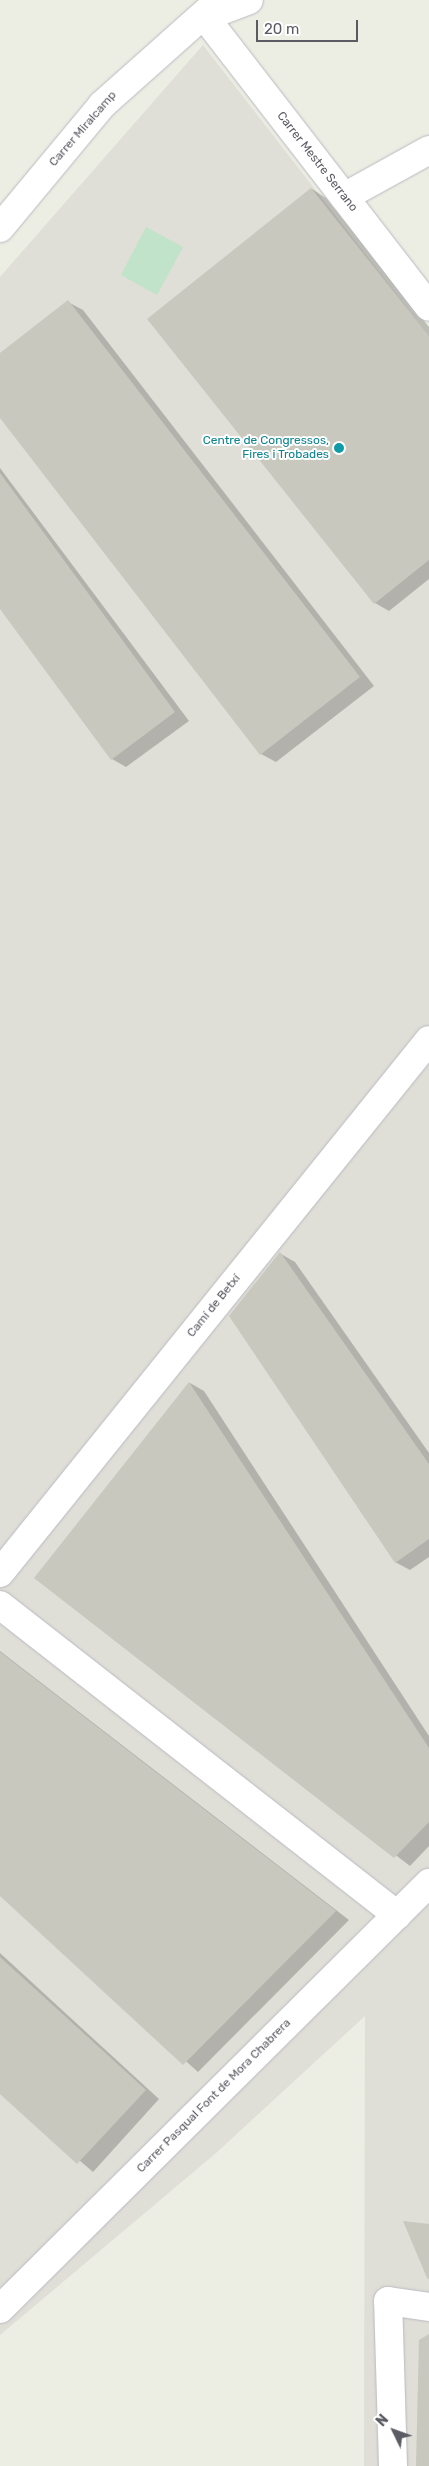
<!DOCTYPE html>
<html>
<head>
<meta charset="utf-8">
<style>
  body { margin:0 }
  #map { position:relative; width:429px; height:2466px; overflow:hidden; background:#ecede3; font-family:Rubik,sans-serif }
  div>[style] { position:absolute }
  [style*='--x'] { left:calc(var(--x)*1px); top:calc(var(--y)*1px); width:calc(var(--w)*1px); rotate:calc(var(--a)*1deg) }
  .industrial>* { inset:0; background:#dfded7 }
  .green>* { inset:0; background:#c0e3ca }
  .shadow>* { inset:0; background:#0003 }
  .building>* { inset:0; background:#c8c8bf }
  .roads { filter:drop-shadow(0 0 1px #babbc1) drop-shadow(0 0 1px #babbc1) }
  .minor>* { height:28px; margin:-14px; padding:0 14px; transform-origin:14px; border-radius:14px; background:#fff }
  .dots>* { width:14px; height:14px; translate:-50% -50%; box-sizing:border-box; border:2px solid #fff; border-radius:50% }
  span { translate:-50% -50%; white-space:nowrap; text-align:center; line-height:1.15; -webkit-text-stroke:4px #fff; paint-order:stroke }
  .street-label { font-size:12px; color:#5b5c63 }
  .culture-label { font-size:12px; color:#0d838f }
  .right { translate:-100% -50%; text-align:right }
  .north { position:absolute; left:369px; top:2406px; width:50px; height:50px; -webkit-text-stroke:4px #fff; paint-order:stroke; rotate:312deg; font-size:14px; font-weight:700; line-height:20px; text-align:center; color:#5b5c63 }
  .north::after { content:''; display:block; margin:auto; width:18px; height:22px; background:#5b5c63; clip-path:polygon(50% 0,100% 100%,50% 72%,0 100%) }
  .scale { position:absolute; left:256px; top:20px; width:102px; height:22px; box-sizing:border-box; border:2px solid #5b5c63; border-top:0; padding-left:6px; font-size:15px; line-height:18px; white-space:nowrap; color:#5b5c63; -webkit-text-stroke:4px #fff; paint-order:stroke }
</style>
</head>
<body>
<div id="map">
  <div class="industrial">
    <i style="clip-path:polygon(203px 45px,429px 336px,429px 2466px,364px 2466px,365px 2016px,216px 2153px,0 2335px,0 277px)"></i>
  </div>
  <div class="green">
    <i style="clip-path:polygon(146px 227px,183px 247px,157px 295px,121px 275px)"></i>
  </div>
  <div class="shadow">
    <i style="clip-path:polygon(312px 189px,326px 198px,429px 327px,429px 579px,389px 611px,375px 603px)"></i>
    <i style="clip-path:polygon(68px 302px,83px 310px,374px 686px,276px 762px,261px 754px,0 416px,0 355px)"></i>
    <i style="clip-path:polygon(0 468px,189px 721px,126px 767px,112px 759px,0 607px)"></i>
    <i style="clip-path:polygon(281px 1254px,295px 1262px,429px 1453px,429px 1557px,410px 1570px,395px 1562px)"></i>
    <i style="clip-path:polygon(190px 1383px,204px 1391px,429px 1736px,429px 1846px,410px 1866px,36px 1578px)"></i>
    <i style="clip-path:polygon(0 1651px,349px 1920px,198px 2072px,0 1895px)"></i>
    <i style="clip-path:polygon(0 1953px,159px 2099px,93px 2172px,0 2092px)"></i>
  </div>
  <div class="building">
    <i style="clip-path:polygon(311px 188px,429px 336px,429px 560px,374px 604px,147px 319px)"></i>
    <i style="clip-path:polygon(68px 300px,360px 677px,260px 755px,0 418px,0 353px)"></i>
    <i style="clip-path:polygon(0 473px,175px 712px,111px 760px,0 609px)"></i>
    <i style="clip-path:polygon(280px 1252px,429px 1464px,429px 1539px,395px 1563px,229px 1316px)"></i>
    <i style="clip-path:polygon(189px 1382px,429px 1748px,429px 1822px,394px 1858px,34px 1578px)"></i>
    <i style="clip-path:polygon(0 1652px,336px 1911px,183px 2065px,0 1896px)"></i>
    <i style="clip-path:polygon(0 1957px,146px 2090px,77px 2164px,0 2094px)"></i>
    <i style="clip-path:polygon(403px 2221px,429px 2224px,429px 2279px,427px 2278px)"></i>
    <i style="clip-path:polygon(429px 2334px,429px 2466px,416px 2466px,419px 2340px)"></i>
  </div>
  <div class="roads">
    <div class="minor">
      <i style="--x:205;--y:17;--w:366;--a:52.3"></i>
      <i style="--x:205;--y:17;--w:47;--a:-21.1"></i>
      <i style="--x:344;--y:197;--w:97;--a:-28.9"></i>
      <i style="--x:0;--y:228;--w:160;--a:-50.3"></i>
      <i style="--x:102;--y:105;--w:158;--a:-41.7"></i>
      <i style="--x:0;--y:1573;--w:684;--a:-51.17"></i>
      <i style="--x:0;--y:1605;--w:504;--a:37.98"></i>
      <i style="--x:0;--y:2309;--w:605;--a:-44.8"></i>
      <i style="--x:393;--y:2466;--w:165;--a:-91.7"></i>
      <i style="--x:388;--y:2301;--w:41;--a:8.3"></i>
    </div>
  </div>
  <div class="dots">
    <i style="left:339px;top:448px;background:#0f9aa8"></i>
  </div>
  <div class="street-label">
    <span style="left:83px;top:129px;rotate:-49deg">Carrer Miralcamp</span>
    <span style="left:317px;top:162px;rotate:52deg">Carrer Mestre Serrano</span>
    <span style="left:214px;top:1306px;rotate:-51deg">Camí de Betxí</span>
    <span style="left:214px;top:2096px;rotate:-45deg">Carrer Pasqual Font de Mora Chabrera</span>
  </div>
  <div class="culture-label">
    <span class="right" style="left:329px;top:448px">Centre de Congressos,<br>Fires i Trobades</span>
  </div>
  <div class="north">N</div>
  <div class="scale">20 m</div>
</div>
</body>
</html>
